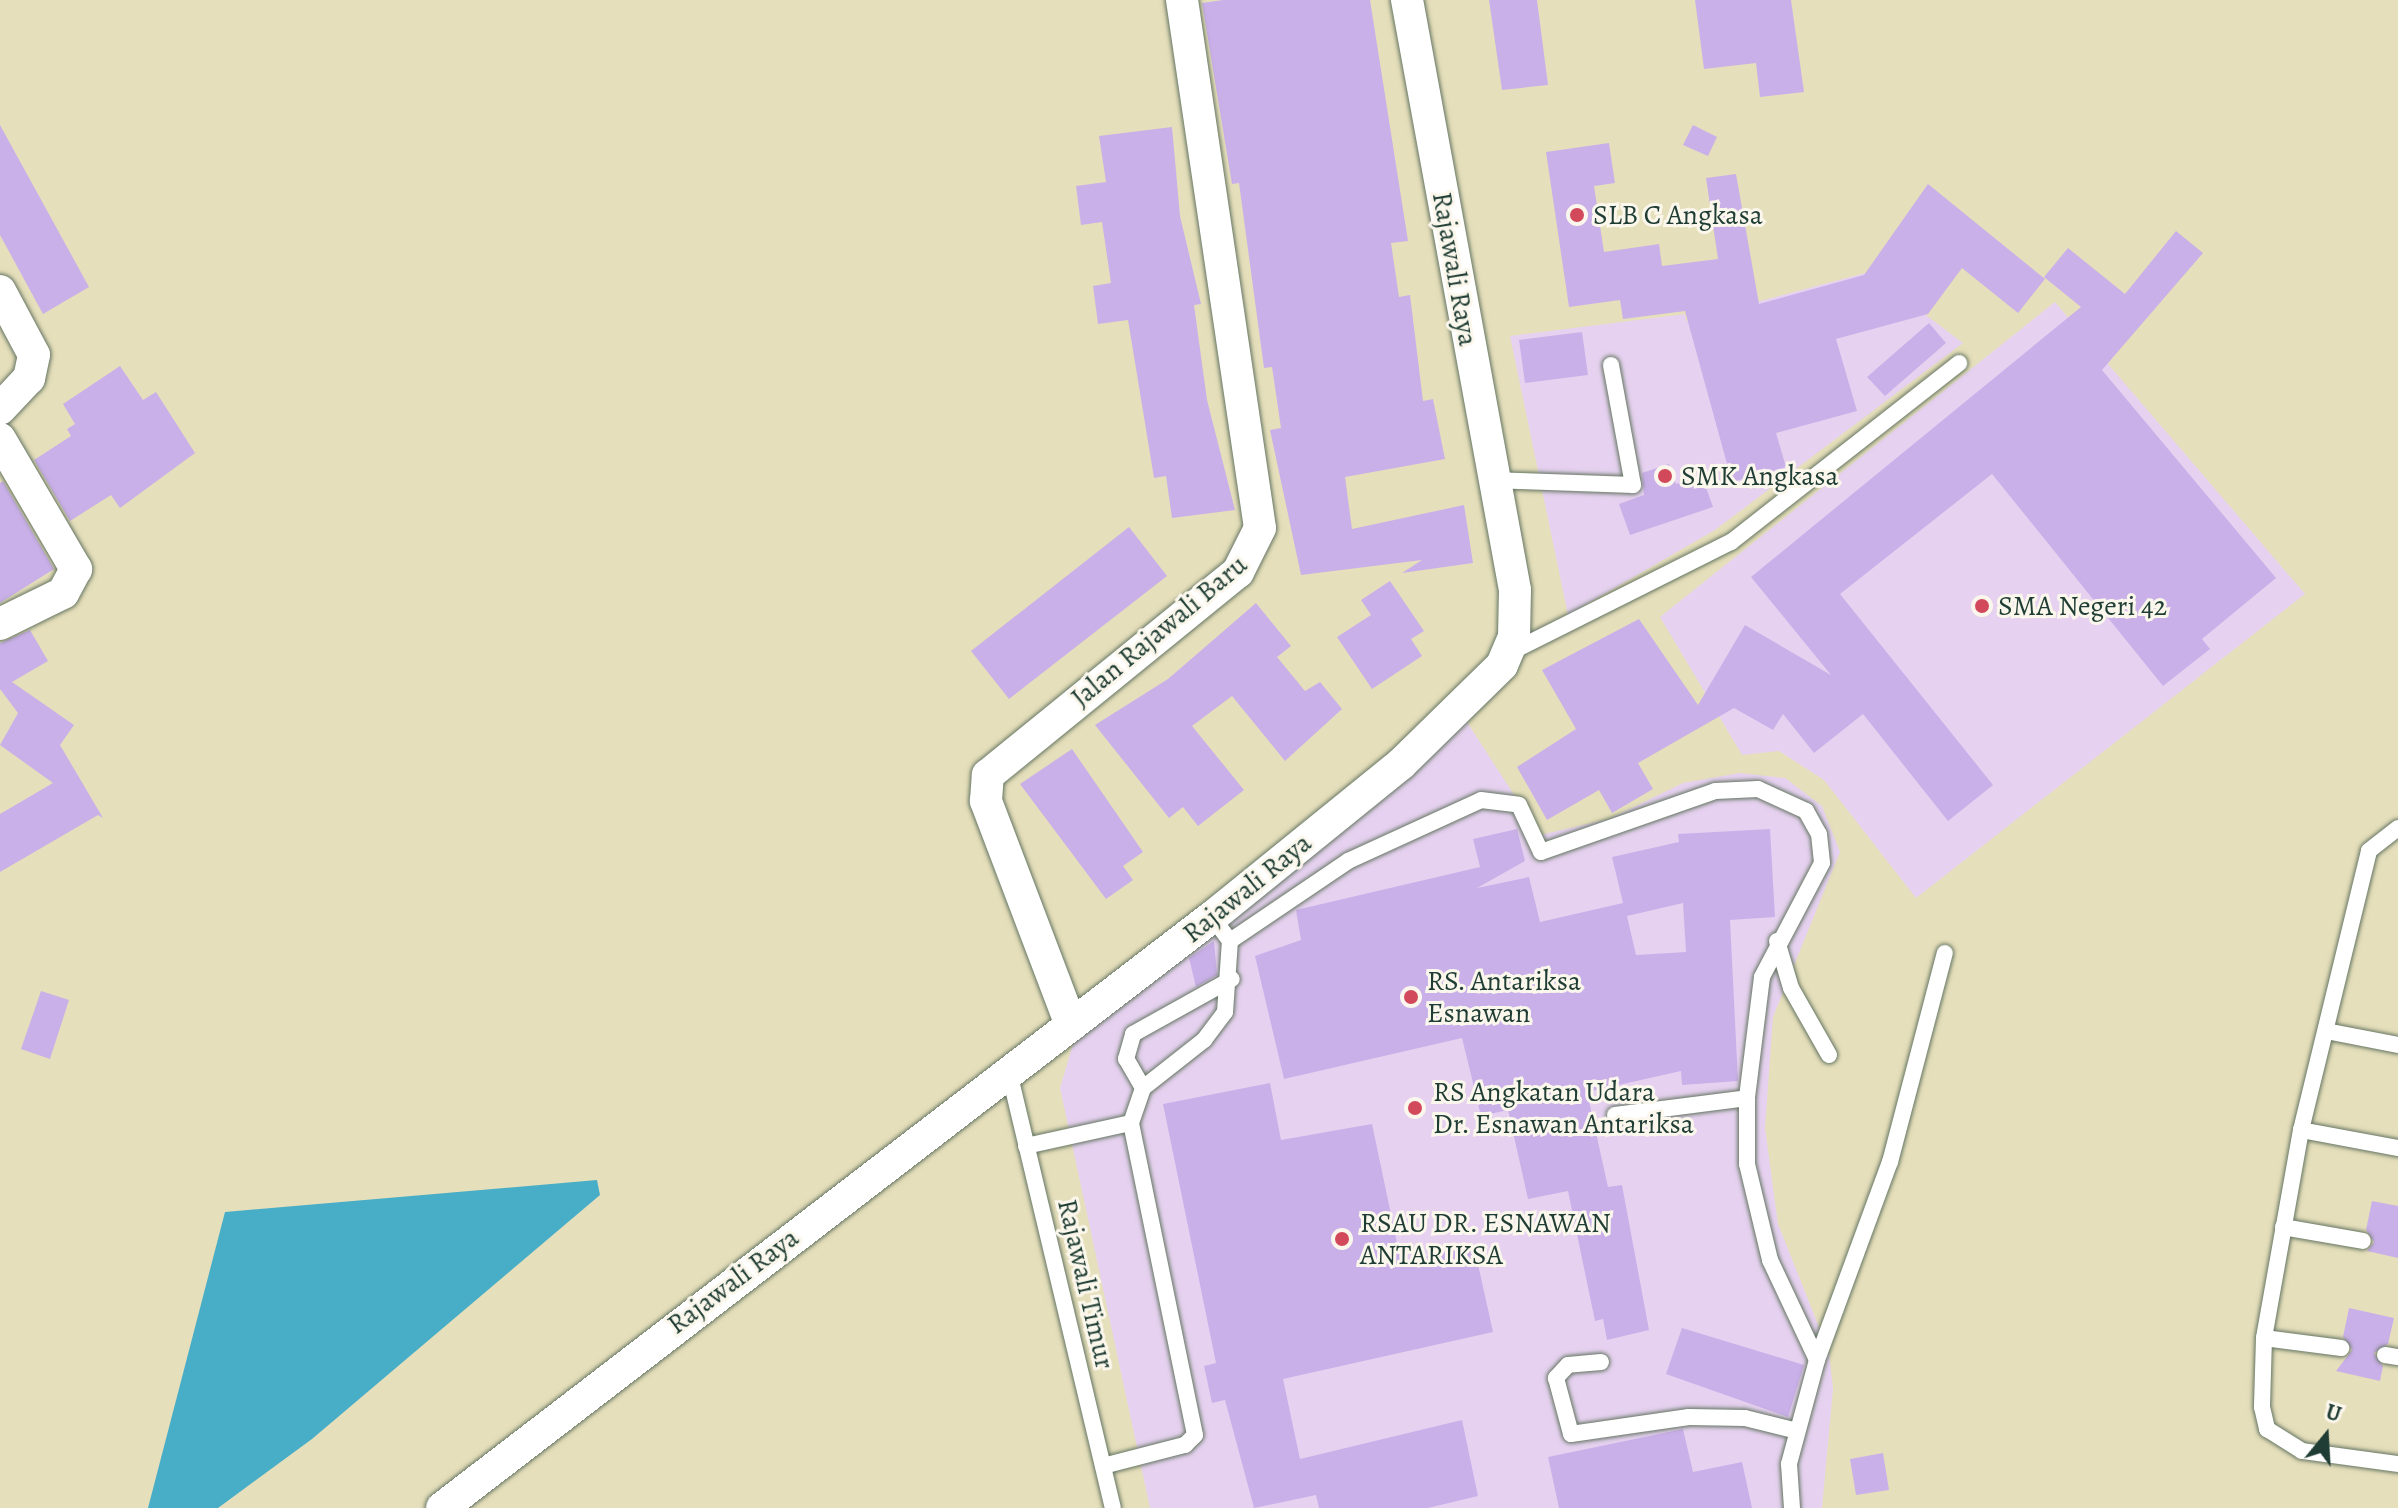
<!DOCTYPE html>
<html>
<head>
<meta charset="utf-8">
<style>
  body { margin:0 }
  #map { position:relative; width:2398px; height:1508px; overflow:hidden; background:#e6dfbb; font-family:Alegreya,serif }
  div>[style] { position:absolute }
  [style*='--x'] { left:calc(var(--x)*1px); top:calc(var(--y)*1px); width:calc(var(--w)*1px); rotate:calc(var(--a)*1deg) }
  .built>* { inset:0; background:#e6d2f0 }
  .water>* { inset:0; background:#48aec7 }
  .building>* { inset:0; background:#cab0e9 }
  .roads { filter:drop-shadow(0 0 2px #657663) drop-shadow(0 0 2px #657663) }
  .service>* { height:16px; margin:-8px; padding:0 8px; transform-origin:8px; border-radius:8px; background:#fff }
  .minor>* { height:32px; margin:-16px; padding:0 16px; transform-origin:16px; border-radius:16px; background:#fff }
  .dots>* { width:22px; height:22px; translate:-50% -50%; box-sizing:border-box; border:4px solid #fbf7ec; border-radius:50% }
  span { translate:-50% -50%; white-space:nowrap; text-align:center; line-height:1.15; -webkit-text-stroke:6px #fbf7ec; paint-order:stroke }
  .poi-label { font-size:28px; color:#1f3d34 }
  .left { translate:0 -50%; text-align:left }
  .street-label { font-size:28px; color:#1f3d34 }
  .north { position:absolute; left:2286px; top:1396px; width:80px; height:80px; -webkit-text-stroke:6px #fbf7ec; paint-order:stroke; rotate:18deg; font-size:22px; font-weight:700; line-height:32px; text-align:center; color:#1f3d34 }
  .north::after { content:''; display:block; margin:auto; width:28px; height:36px; background:#1f3d34; clip-path:polygon(50% 0,100% 100%,50% 72%,0 100%) }
</style>
</head>
<body>
<div id="map">
  <div class="built">
    <i style="clip-path:polygon(1869px 272px,1963px 343px,1715px 530px,1568px 615px,1510px 336px,1685px 314px,1686px 321px)"></i>
    <i style="clip-path:polygon(2055px 302px,2305px 594px,1916px 898px,1824px 780px,1779px 751px,1742px 755px,1660px 617px)"></i>
    <i style="clip-path:polygon(1467px 722px,1540px 835px,1609px 819px,1683px 783px,1740px 773px,1785px 778px,1822px 806px,1840px 852px,1773px 1017px,1765px 1128px,1778px 1224px,1829px 1352px,1833px 1389px,1822px 1508px,1150px 1508px,1060px 1088px,1076px 1034px)"></i>
  </div>
  <div class="water">
    <i style="clip-path:polygon(597px 1180px,600px 1195px,312px 1439px,218px 1508px,148px 1508px,225px 1212px)"></i>
  </div>
  <div class="building">
    <i style="clip-path:polygon(1223px 0,1370px 0,1408px 241px,1391px 243px,1399px 297px,1410px 295px,1423px 401px,1433px 399px,1445px 459px,1345px 477px,1352px 529px,1464px 505px,1473px 563px,1402px 573px,1422px 560px,1301px 575px,1270px 430px,1281px 428px,1272px 367px,1264px 368px,1239px 183px,1232px 184px,1202px 3px)"></i>
    <i style="clip-path:polygon(1489px 0,1537px 0,1548px 85px,1502px 90px)"></i>
    <i style="clip-path:polygon(1695px 0,1791px 0,1804px 92px,1760px 97px,1756px 63px,1704px 69px)"></i>
    <i style="clip-path:polygon(0 125px,89px 287px,43px 314px,0 235px)"></i>
    <i style="clip-path:polygon(1693px 125px,1717px 137px,1708px 156px,1683px 145px)"></i>
    <i style="clip-path:polygon(1172px 127px,1180px 216px,1201px 304px,1194px 305px,1207px 400px,1235px 510px,1172px 518px,1166px 476px,1154px 478px,1128px 320px,1098px 324px,1093px 286px,1111px 283px,1102px 222px,1081px 225px,1076px 186px,1106px 182px,1099px 136px)"></i>
    <i style="clip-path:polygon(1609px 143px,1615px 183px,1594px 186px,1604px 252px,1659px 244px,1662px 266px,1718px 259px,1706px 178px,1736px 174px,1759px 304px,1864px 275px,1928px 184px,2045px 279px,2018px 313px,1962px 268px,1928px 314px,1836px 339px,1857px 411px,1776px 433px,1786px 467px,1732px 482px,1685px 311px,1623px 319px,1620px 300px,1569px 307px,1546px 152px)"></i>
    <i style="clip-path:polygon(2176px 231px,2203px 253px,2102px 370px,2276px 578px,2202px 639px,2210px 649px,2163px 686px,1992px 474px,1840px 594px,1993px 785px,1948px 821px,1863px 714px,1814px 753px,1783px 714px,1773px 730px,1734px 708px,1638px 763px,1653px 789px,1612px 813px,1599px 790px,1547px 820px,1517px 767px,1576px 729px,1542px 670px,1639px 619px,1698px 705px,1745px 625px,1831px 675px,1751px 577px,2081px 307px,2044px 277px,2068px 248px,2125px 294px)"></i>
    <i style="clip-path:polygon(1929px 323px,1946px 343px,1885px 396px,1867px 377px)"></i>
    <i style="clip-path:polygon(1582px 332px,1588px 375px,1525px 383px,1519px 340px)"></i>
    <i style="clip-path:polygon(120px 366px,143px 400px,156px 392px,195px 453px,120px 508px,111px 495px,70px 521px,34px 460px,71px 436px,67px 429px,75px 424px,63px 404px)"></i>
    <i style="clip-path:polygon(1669px 464px,1676px 484px,1702px 476px,1713px 507px,1630px 535px,1619px 504px,1644px 495px,1642px 473px)"></i>
    <i style="clip-path:polygon(3px 481px,54px 569px,0 603px,0 483px)"></i>
    <i style="clip-path:polygon(1129px 527px,1167px 576px,1009px 699px,971px 651px)"></i>
    <i style="clip-path:polygon(1390px 581px,1424px 631px,1411px 639px,1422px 656px,1372px 689px,1337px 637px,1371px 615px,1361px 600px)"></i>
    <i style="clip-path:polygon(1256px 603px,1291px 646px,1277px 657px,1305px 691px,1320px 682px,1342px 709px,1285px 761px,1232px 696px,1192px 726px,1244px 790px,1198px 826px,1183px 807px,1169px 818px,1095px 725px,1168px 679px)"></i>
    <i style="clip-path:polygon(30px 630px,48px 661px,12px 682px,74px 725px,60px 745px,103px 818px,98px 815px,0 872px,0 814px,53px 783px,0 745px,18px 713px,0 689px,0 643px)"></i>
    <i style="clip-path:polygon(1072px 749px,1143px 852px,1123px 866px,1133px 880px,1106px 899px,1020px 784px)"></i>
    <i style="clip-path:polygon(evenodd,1517px 829px,1525px 861px,1477px 888px,1529px 877px,1540px 922px,1623px 903px,1612px 857px,1679px 842px,1678px 834px,1770px 829px,1775px 917px,1730px 920px,1738px 1081px,1682px 1085px,1681px 1071px,1587px 1092px,1608px 1187px,1622px 1185px,1649px 1330px,1607px 1340px,1603px 1319px,1595px 1321px,1568px 1191px,1528px 1199px,1508px 1110px,1481px 1116px,1462px 1038px,1284px 1079px,1255px 956px,1301px 940px,1296px 910px,1480px 867px,1473px 839px,1517px 829px,1683px 903px,1686px 952px,1636px 955px,1627px 916px,1683px 903px)"></i>
    <i style="clip-path:polygon(1214px 941px,1217px 975px,1196px 987px,1189px 958px)"></i>
    <i style="clip-path:polygon(41px 991px,69px 1000px,50px 1059px,21px 1049px)"></i>
    <i style="clip-path:polygon(1270px 1083px,1281px 1140px,1372px 1124px,1401px 1262px,1474px 1246px,1493px 1332px,1283px 1379px,1300px 1459px,1462px 1420px,1478px 1496px,1428px 1508px,1319px 1508px,1316px 1495px,1254px 1508px,1225px 1400px,1212px 1403px,1204px 1366px,1216px 1363px,1163px 1104px)"></i>
    <i style="clip-path:polygon(2372px 1201px,2398px 1206px,2398px 1258px,2367px 1251px,2374px 1242px,2366px 1230px)"></i>
    <i style="clip-path:polygon(2349px 1308px,2394px 1318px,2388px 1344px,2374px 1353px,2383px 1366px,2380px 1381px,2336px 1371px,2352px 1350px,2343px 1337px)"></i>
    <i style="clip-path:polygon(1682px 1328px,1804px 1365px,1788px 1417px,1666px 1374px)"></i>
    <i style="clip-path:polygon(1683px 1429px,1693px 1472px,1742px 1462px,1752px 1508px,1559px 1508px,1548px 1457px)"></i>
    <i style="clip-path:polygon(1883px 1453px,1889px 1490px,1856px 1495px,1850px 1459px)"></i>
  </div>
  <div class="roads">
    <div class="service">
      <i style="--x:1492;--y:480;--w:141;--a:2"></i>
      <i style="--x:1633;--y:485;--w:122;--a:-100.4"></i>
      <i style="--x:1511;--y:652;--w:246;--a:-26.6"></i>
      <i style="--x:1731;--y:542;--w:290;--a:-38.1"></i>
      <i style="--x:2398;--y:828;--w:37;--a:142"></i>
      <i style="--x:2369;--y:851;--w:287;--a:103.7"></i>
      <i style="--x:2301;--y:1130;--w:211;--a:100.1"></i>
      <i style="--x:2264;--y:1338;--w:69;--a:91.7"></i>
      <i style="--x:2262;--y:1407;--w:23;--a:77"></i>
      <i style="--x:2267;--y:1429;--w:41;--a:32.2"></i>
      <i style="--x:2302;--y:1451;--w:97;--a:7.7"></i>
      <i style="--x:1212;--y:917;--w:30;--a:53"></i>
      <i style="--x:1230;--y:941;--w:143;--a:-34.1"></i>
      <i style="--x:1348;--y:861;--w:146;--a:-24.6"></i>
      <i style="--x:1481;--y:800;--w:38;--a:7"></i>
      <i style="--x:1519;--y:805;--w:52;--a:64.9"></i>
      <i style="--x:1541;--y:852;--w:184;--a:-19.3"></i>
      <i style="--x:1715;--y:791;--w:43;--a:-2.7"></i>
      <i style="--x:1758;--y:789;--w:53;--a:24.6"></i>
      <i style="--x:1806;--y:811;--w:26;--a:61"></i>
      <i style="--x:1819;--y:834;--w:29;--a:84"></i>
      <i style="--x:1822;--y:863;--w:129;--a:117.8"></i>
      <i style="--x:1762;--y:977;--w:122;--a:97.1"></i>
      <i style="--x:1747;--y:1098;--w:66;--a:90"></i>
      <i style="--x:1747;--y:1164;--w:99;--a:76.5"></i>
      <i style="--x:1770;--y:1260;--w:110;--a:64.8"></i>
      <i style="--x:1817;--y:1360;--w:108;--a:105.1"></i>
      <i style="--x:1789;--y:1464;--w:44;--a:86.1"></i>
      <i style="--x:1777;--y:941;--w:49;--a:73.4"></i>
      <i style="--x:1791;--y:988;--w:77;--a:60.4"></i>
      <i style="--x:2326;--y:1031;--w:73;--a:11"></i>
      <i style="--x:1009;--y:1072;--w:448;--a:76.6"></i>
      <i style="--x:1143;--y:1088;--w:34;--a:-120"></i>
      <i style="--x:1126;--y:1059;--w:26;--a:-74"></i>
      <i style="--x:1133;--y:1034;--w:113;--a:-29.1"></i>
      <i style="--x:1615;--y:1115;--w:133;--a:-7.3"></i>
      <i style="--x:2301;--y:1130;--w:99;--a:10.5"></i>
      <i style="--x:1026;--y:1146;--w:107;--a:-12.4"></i>
      <i style="--x:2283;--y:1227;--w:81;--a:9.9"></i>
      <i style="--x:2264;--y:1338;--w:78;--a:7.4"></i>
      <i style="--x:2385;--y:1355;--w:13;--a:9"></i>
      <i style="--x:1817;--y:1360;--w:211;--a:-69.8"></i>
      <i style="--x:1890;--y:1162;--w:216;--a:-75.3"></i>
      <i style="--x:1601;--y:1362;--w:33;--a:175"></i>
      <i style="--x:1568;--y:1365;--w:18;--a:133"></i>
      <i style="--x:1556;--y:1378;--w:58;--a:75"></i>
      <i style="--x:1571;--y:1434;--w:119;--a:-8.2"></i>
      <i style="--x:1689;--y:1417;--w:56;--a:1"></i>
      <i style="--x:1745;--y:1418;--w:54;--a:14"></i>
      <i style="--x:1103;--y:1466;--w:85;--a:-14.4"></i>
      <i style="--x:1185;--y:1445;--w:14;--a:-45"></i>
      <i style="--x:1195;--y:1435;--w:318;--a:-101.6"></i>
      <i style="--x:1131;--y:1123;--w:37;--a:-71"></i>
      <i style="--x:1143;--y:1088;--w:78;--a:-38.2"></i>
      <i style="--x:1204;--y:1040;--w:35;--a:-53"></i>
      <i style="--x:1225;--y:1012;--w:71;--a:-86"></i>
    </div>
    <div class="minor">
      <i style="--x:0;--y:291;--w:72;--a:62"></i>
      <i style="--x:34;--y:355;--w:24;--a:102"></i>
      <i style="--x:29;--y:378;--w:42;--a:133.1"></i>
      <i style="--x:0;--y:439;--w:151;--a:59.7"></i>
      <i style="--x:76;--y:569;--w:27;--a:118"></i>
      <i style="--x:63;--y:593;--w:70;--a:153.8"></i>
      <i style="--x:1071;--y:1025;--w:240;--a:-110.8"></i>
      <i style="--x:986;--y:801;--w:26;--a:-86"></i>
      <i style="--x:988;--y:775;--w:322;--a:-39.1"></i>
      <i style="--x:1238;--y:572;--w:49;--a:-63.4"></i>
      <i style="--x:1260;--y:528;--w:534;--a:-98.4"></i>
      <i style="--x:442;--y:1508;--w:971;--a:-37.51"></i>
      <i style="--x:1212;--y:917;--w:243;--a:-39"></i>
      <i style="--x:1401;--y:764;--w:141;--a:-44.4"></i>
      <i style="--x:1502;--y:665;--w:30;--a:-67"></i>
      <i style="--x:1514;--y:637;--w:47;--a:-88.8"></i>
      <i style="--x:1515;--y:590;--w:600;--a:-100.37"></i>
    </div>
  </div>
  <div class="dots">
    <i style="left:1577px;top:215px;background:#d1495b"></i>
    <i style="left:1665px;top:476px;background:#d1495b"></i>
    <i style="left:1982px;top:606px;background:#d1495b"></i>
    <i style="left:1411px;top:997px;background:#d1495b"></i>
    <i style="left:1415px;top:1108px;background:#d1495b"></i>
    <i style="left:1342px;top:1239px;background:#d1495b"></i>
  </div>
  <div class="poi-label">
    <span class="left" style="left:1593px;top:215px">SLB C Angkasa</span>
    <span class="left" style="left:1681px;top:476px">SMK Angkasa</span>
    <span class="left" style="left:1998px;top:606px">SMA Negeri 42</span>
    <span class="left" style="left:1427px;top:997px">RS. Antariksa<br>Esnawan</span>
    <span class="left" style="left:1433px;top:1108px">RS Angkatan Udara<br>Dr. Esnawan Antariksa</span>
    <span class="left" style="left:1360px;top:1239px">RSAU DR. ESNAWAN<br>ANTARIKSA</span>
  </div>
  <div class="street-label">
    <span style="left:1455px;top:269px;rotate:80deg">Rajawali Raya</span>
    <span style="left:1159px;top:631px;rotate:-40deg">Jalan Rajawali Baru</span>
    <span style="left:1247px;top:888px;rotate:-39deg">Rajawali Raya</span>
    <span style="left:733px;top:1281px;rotate:-37deg">Rajawali Raya</span>
    <span style="left:1086px;top:1284px;rotate:77deg">Rajawali Timur</span>
  </div>
  <div class="north">U</div>
</div>
</body>
</html>
